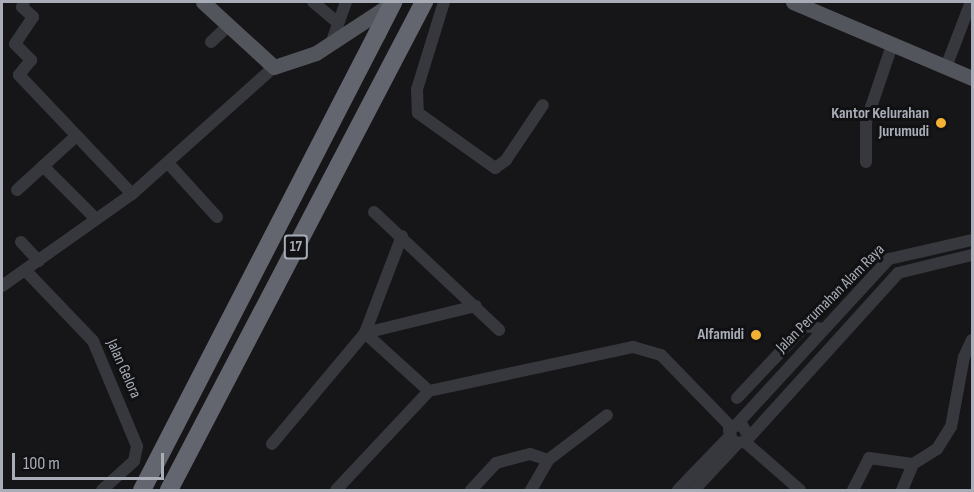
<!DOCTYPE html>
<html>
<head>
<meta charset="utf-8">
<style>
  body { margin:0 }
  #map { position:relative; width:974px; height:492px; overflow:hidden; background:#161618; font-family:"Sofia Sans Condensed",sans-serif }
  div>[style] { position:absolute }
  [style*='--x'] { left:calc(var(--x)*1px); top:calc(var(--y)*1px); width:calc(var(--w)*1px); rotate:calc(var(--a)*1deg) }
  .minor>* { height:12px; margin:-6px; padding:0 6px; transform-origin:6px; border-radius:6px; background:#37383d }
  .major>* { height:15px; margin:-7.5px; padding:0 7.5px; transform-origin:7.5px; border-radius:7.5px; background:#53555c }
  .highway>* { height:18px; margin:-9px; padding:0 9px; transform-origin:9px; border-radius:9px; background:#63666e }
  .highway-bridge>* { height:18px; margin:-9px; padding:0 9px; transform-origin:9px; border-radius:9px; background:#63666e }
  .dots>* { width:16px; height:16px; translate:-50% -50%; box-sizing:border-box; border:3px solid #111113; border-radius:50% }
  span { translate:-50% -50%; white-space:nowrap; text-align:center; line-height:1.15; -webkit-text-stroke:6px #111113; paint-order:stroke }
  .shield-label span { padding:2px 4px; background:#111113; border:2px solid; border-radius:4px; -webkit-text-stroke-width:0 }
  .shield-label { font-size:15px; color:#a8adb8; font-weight:700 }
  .poi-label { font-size:16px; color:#a8adb8; font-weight:700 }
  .right { translate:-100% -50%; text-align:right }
  .street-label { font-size:16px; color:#a8adb8 }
  .frame { position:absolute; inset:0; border:3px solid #a8adb8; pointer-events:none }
  .scale { position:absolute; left:12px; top:453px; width:152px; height:27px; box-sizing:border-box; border:3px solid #a8adb8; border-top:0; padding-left:8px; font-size:18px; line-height:21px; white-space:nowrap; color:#a8adb8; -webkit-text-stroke:4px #111113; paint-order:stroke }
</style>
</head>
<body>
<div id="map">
  <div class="minor">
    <i style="--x:24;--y:2;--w:5;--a:112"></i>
    <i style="--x:22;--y:7;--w:15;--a:42"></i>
    <i style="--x:33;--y:17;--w:32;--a:124"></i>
    <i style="--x:15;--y:44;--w:23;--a:45"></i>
    <i style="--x:31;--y:60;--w:19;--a:129"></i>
    <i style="--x:19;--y:75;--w:164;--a:46.5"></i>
    <i style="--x:313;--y:2;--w:33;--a:40"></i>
    <i style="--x:444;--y:2;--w:91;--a:107.2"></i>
    <i style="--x:417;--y:89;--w:24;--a:88"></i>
    <i style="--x:418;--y:113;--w:95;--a:35.5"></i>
    <i style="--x:495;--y:168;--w:14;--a:-36"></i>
    <i style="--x:506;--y:160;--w:66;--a:-56.1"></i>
    <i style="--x:332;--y:41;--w:41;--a:-70.3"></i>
    <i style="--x:211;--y:42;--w:25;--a:-43"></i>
    <i style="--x:946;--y:67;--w:70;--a:-69"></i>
    <i style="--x:866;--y:162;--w:40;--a:-90"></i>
    <i style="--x:866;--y:122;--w:81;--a:-71.3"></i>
    <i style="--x:168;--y:163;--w:73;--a:47.8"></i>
    <i style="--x:43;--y:166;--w:75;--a:45"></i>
    <i style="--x:17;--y:190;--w:79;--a:-42.4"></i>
    <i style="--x:374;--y:212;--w:172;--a:43.3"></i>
    <i style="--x:402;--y:236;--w:104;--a:110.9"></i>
    <i style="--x:365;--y:333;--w:86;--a:42.2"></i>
    <i style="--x:21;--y:242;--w:26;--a:47"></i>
    <i style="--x:25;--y:270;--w:98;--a:46.2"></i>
    <i style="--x:93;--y:341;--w:114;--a:67.3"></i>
    <i style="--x:137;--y:446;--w:15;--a:101"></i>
    <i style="--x:134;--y:461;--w:43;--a:137.8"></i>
    <i style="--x:2;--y:286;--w:159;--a:-35.3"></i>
    <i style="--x:132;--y:194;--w:191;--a:-41.8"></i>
    <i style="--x:737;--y:398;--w:99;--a:-46.6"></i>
    <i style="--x:805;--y:326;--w:18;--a:9"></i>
    <i style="--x:738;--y:423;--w:223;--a:-47.4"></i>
    <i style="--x:889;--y:259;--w:85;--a:-12.9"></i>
    <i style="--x:749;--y:437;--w:16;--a:-120"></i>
    <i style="--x:741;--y:423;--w:14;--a:150"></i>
    <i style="--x:729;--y:430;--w:14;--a:73"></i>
    <i style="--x:733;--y:443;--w:12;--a:-5"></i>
    <i style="--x:745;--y:442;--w:228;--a:-47.8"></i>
    <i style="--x:898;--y:273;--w:76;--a:-13.7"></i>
    <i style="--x:745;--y:442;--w:73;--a:41.1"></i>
    <i style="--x:272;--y:444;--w:145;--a:-50"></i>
    <i style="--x:365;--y:333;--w:114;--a:-13.7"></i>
    <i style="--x:336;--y:490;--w:136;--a:-46.8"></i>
    <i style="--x:429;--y:391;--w:209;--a:-12.2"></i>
    <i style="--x:633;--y:347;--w:29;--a:16"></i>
    <i style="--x:661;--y:355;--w:100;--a:45.8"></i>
    <i style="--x:471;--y:490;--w:37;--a:-47"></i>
    <i style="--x:496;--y:463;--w:35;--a:-15"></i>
    <i style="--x:530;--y:454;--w:19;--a:18"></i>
    <i style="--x:531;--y:490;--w:34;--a:-60"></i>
    <i style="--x:548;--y:460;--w:74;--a:-37.3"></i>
    <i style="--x:678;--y:490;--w:74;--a:-46.1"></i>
    <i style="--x:694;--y:490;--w:63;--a:-46.9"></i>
    <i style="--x:853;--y:490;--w:36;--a:-63"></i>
    <i style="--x:869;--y:458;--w:44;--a:7.8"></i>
    <i style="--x:913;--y:464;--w:28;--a:-32"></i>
    <i style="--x:937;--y:449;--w:26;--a:-58"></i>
    <i style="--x:951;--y:427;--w:71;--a:-79.5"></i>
    <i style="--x:964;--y:357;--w:19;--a:-65"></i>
    <i style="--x:902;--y:490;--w:28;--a:-67"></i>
  </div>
  <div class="major">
    <i style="--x:203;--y:2;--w:96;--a:42.5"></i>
    <i style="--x:274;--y:67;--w:44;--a:-18.4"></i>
    <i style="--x:316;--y:53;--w:93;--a:-33.2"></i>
    <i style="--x:793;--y:2;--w:194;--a:23"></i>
  </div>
  <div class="highway">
    <i style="--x:142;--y:490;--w:513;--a:-62.74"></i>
    <i style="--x:169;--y:490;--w:551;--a:-62.41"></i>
  </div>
  <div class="highway-bridge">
    <i style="--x:377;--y:34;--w:36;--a:-63"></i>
  </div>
  <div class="dots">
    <i style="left:941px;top:123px;background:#f2b134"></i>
    <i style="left:756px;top:335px;background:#f2b134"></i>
  </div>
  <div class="shield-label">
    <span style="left:296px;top:247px">17</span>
  </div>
  <div class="poi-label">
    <span class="right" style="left:929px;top:123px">Kantor Kelurahan<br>Jurumudi</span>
    <span class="right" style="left:744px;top:335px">Alfamidi</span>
  </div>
  <div class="street-label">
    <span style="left:831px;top:299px;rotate:-45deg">Jalan Perumahan Alam Raya</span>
    <span style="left:123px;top:369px;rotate:66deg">Jalan Gelora</span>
  </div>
  <div class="frame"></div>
  <div class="scale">100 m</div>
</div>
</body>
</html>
